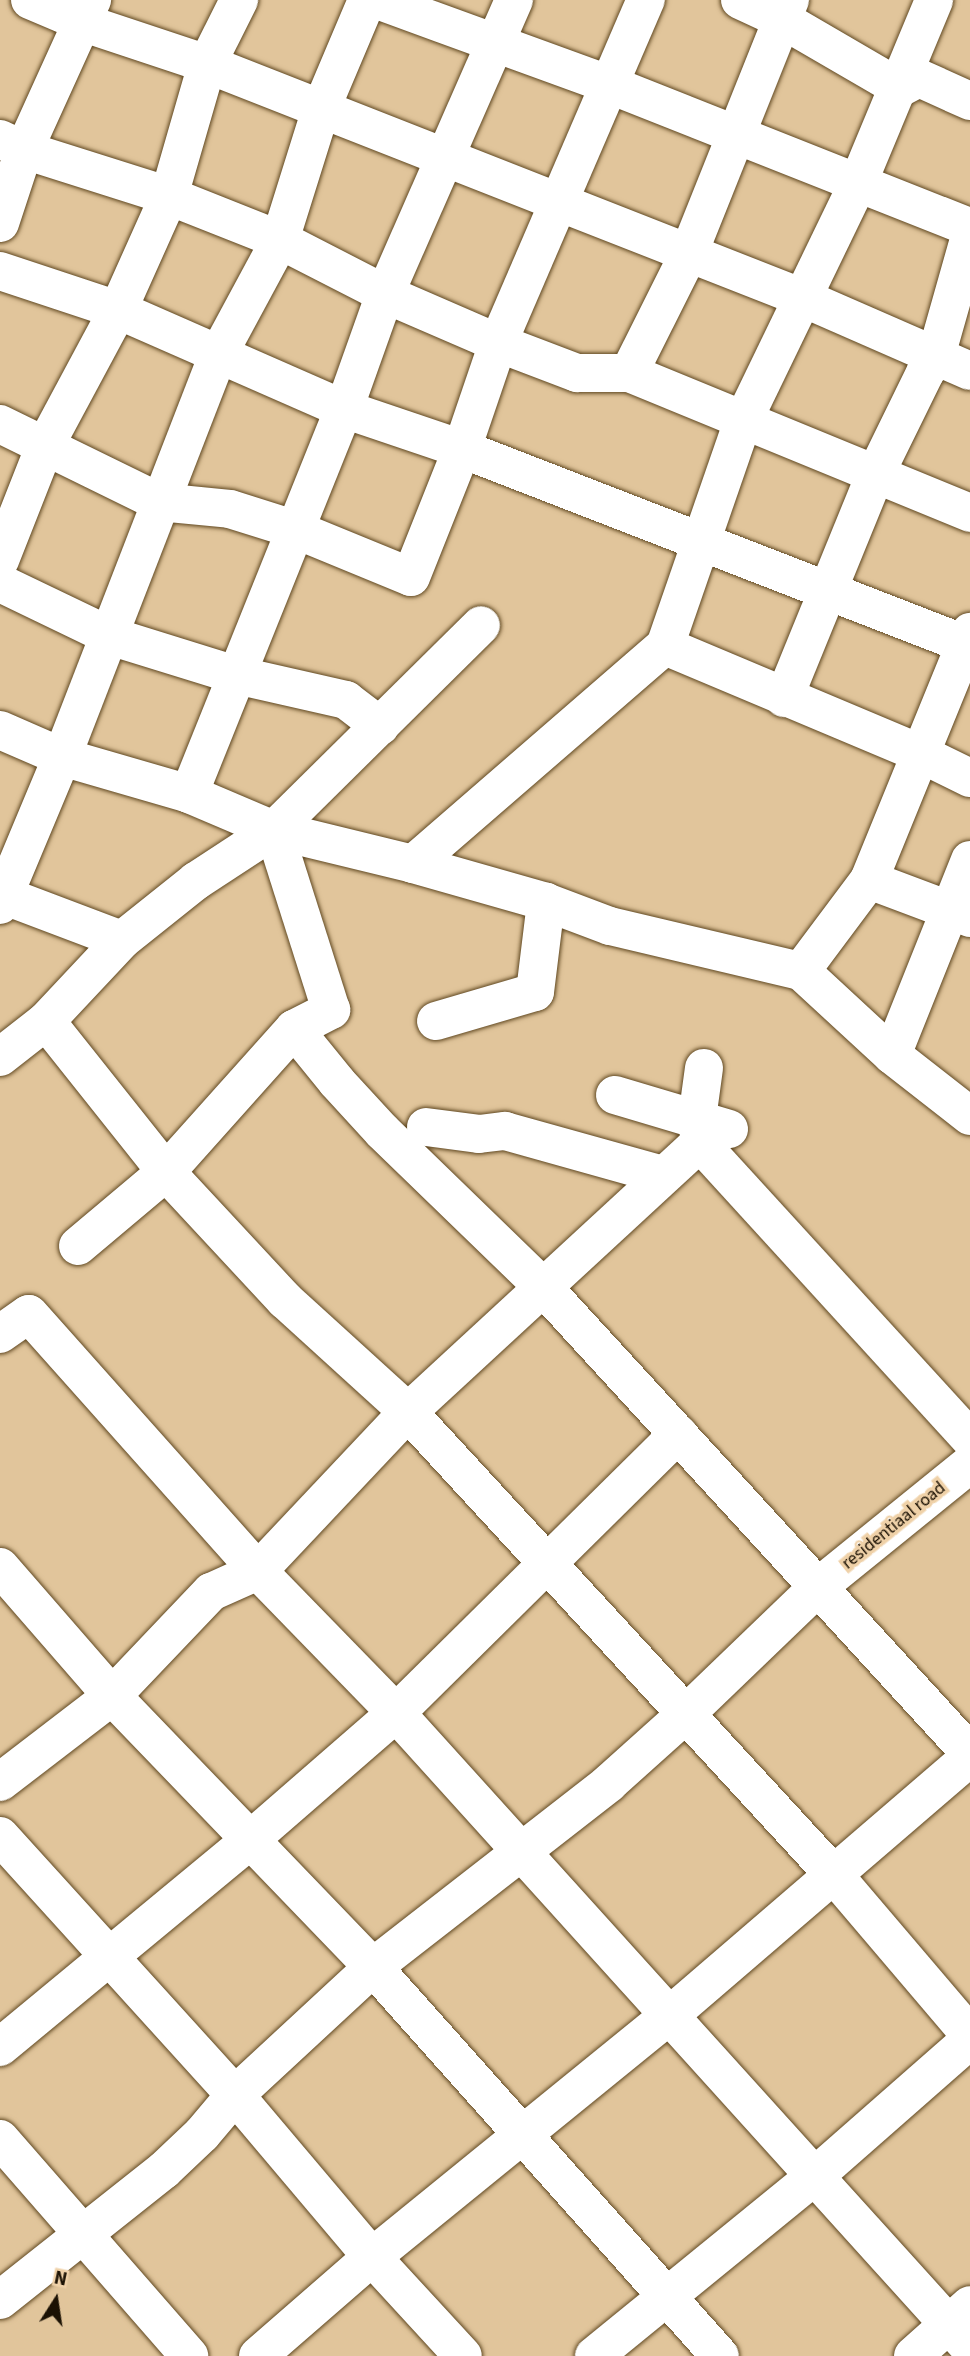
<!DOCTYPE html>
<html>
<head>
<meta charset="utf-8">
<style>
  body { margin:0 }
  #map { position:relative; width:970px; height:2356px; overflow:hidden; background:#e1c59b; font-family:"Source Sans 3",sans-serif }
  div>[style] { position:absolute }
  [style*='--x'] { left:calc(var(--x)*1px); top:calc(var(--y)*1px); width:calc(var(--w)*1px); rotate:calc(var(--a)*1deg) }
  .roads { filter:drop-shadow(0 0 2px #604821) drop-shadow(0 0 2px #604821) }
  .minor>* { height:38px; margin:-19px; padding:0 19px; transform-origin:19px; border-radius:19px; background:#fff }
  span { translate:-50% -50%; white-space:nowrap; text-align:center; line-height:1.15; -webkit-text-stroke:7px #efd1a8; paint-order:stroke }
  .street-label { font-size:18px; color:#1b1103 }
  .north { position:absolute; left:21px; top:2265px; width:70px; height:70px; -webkit-text-stroke:5px #efd1a8; paint-order:stroke; rotate:12deg; font-size:19px; font-weight:700; line-height:28px; text-align:center; color:#1b1103 }
  .north::after { content:''; display:block; margin:auto; width:24px; height:32px; background:#1b1103; clip-path:polygon(50% 0,100% 100%,50% 72%,0 100%) }
</style>
</head>
<body>
<div id="map">
  <div class="roads">
    <div class="minor">
      <i style="--x:30;--y:0;--w:59;--a:23.1"></i>
      <i style="--x:84;--y:23;--w:130;--a:18.4"></i>
      <i style="--x:207;--y:64;--w:640;--a:21.44"></i>
      <i style="--x:803;--y:298;--w:182;--a:23.6"></i>
      <i style="--x:377;--y:0;--w:246;--a:20"></i>
      <i style="--x:608;--y:84;--w:389;--a:21.6"></i>
      <i style="--x:740;--y:0;--w:47;--a:24.9"></i>
      <i style="--x:783;--y:20;--w:135;--a:30.2"></i>
      <i style="--x:900;--y:88;--w:21;--a:-28"></i>
      <i style="--x:919;--y:78;--w:56;--a:24.3"></i>
      <i style="--x:0;--y:139;--w:26;--a:25"></i>
      <i style="--x:24;--y:150;--w:152;--a:17.6"></i>
      <i style="--x:169;--y:196;--w:119;--a:21.6"></i>
      <i style="--x:280;--y:240;--w:118;--a:27.2"></i>
      <i style="--x:385;--y:294;--w:123;--a:23.4"></i>
      <i style="--x:498;--y:343;--w:85;--a:20.8"></i>
      <i style="--x:577;--y:373;--w:52;--a:0"></i>
      <i style="--x:629;--y:373;--w:369;--a:22.3"></i>
      <i style="--x:0;--y:223;--w:77;--a:-71.8"></i>
      <i style="--x:24;--y:150;--w:165;--a:-65.6"></i>
      <i style="--x:0;--y:271;--w:124;--a:18.3"></i>
      <i style="--x:118;--y:310;--w:247;--a:23.7"></i>
      <i style="--x:344;--y:409;--w:125;--a:18.7"></i>
      <i style="--x:462;--y:449;--w:545;--a:21.2"></i>
      <i style="--x:629;--y:373;--w:132;--a:-63.4"></i>
      <i style="--x:688;--y:255;--w:275;--a:-68.2"></i>
      <i style="--x:0;--y:424;--w:177;--a:26.1"></i>
      <i style="--x:159;--y:502;--w:71;--a:5.6"></i>
      <i style="--x:230;--y:509;--w:67;--a:17.4"></i>
      <i style="--x:294;--y:529;--w:126;--a:22.3"></i>
      <i style="--x:411;--y:577;--w:138;--a:-68.3"></i>
      <i style="--x:462;--y:449;--w:112;--a:-71.2"></i>
      <i style="--x:498;--y:343;--w:374;--a:-66.7"></i>
      <i style="--x:0;--y:560;--w:123;--a:-68.5"></i>
      <i style="--x:45;--y:446;--w:154;--a:-61.8"></i>
      <i style="--x:118;--y:310;--w:125;--a:-65.9"></i>
      <i style="--x:169;--y:196;--w:137;--a:-73.9"></i>
      <i style="--x:207;--y:64;--w:72;--a:-63.4"></i>
      <i style="--x:0;--y:583;--w:122;--a:25.7"></i>
      <i style="--x:110;--y:636;--w:132;--a:17.2"></i>
      <i style="--x:236;--y:675;--w:113;--a:12.8"></i>
      <i style="--x:346;--y:700;--w:43;--a:37.4"></i>
      <i style="--x:665;--y:646;--w:276;--a:22.8"></i>
      <i style="--x:919;--y:753;--w:57;--a:26.1"></i>
      <i style="--x:784;--y:698;--w:241;--a:-67.8"></i>
      <i style="--x:875;--y:475;--w:114;--a:-63.9"></i>
      <i style="--x:925;--y:373;--w:20;--a:-57"></i>
      <i style="--x:936;--y:356;--w:125;--a:-74.2"></i>
      <i style="--x:0;--y:730;--w:68;--a:23.5"></i>
      <i style="--x:62;--y:757;--w:132;--a:16.2"></i>
      <i style="--x:189;--y:794;--w:92;--a:23"></i>
      <i style="--x:274;--y:830;--w:143;--a:13.7"></i>
      <i style="--x:413;--y:864;--w:138;--a:15.9"></i>
      <i style="--x:546;--y:902;--w:68;--a:20.6"></i>
      <i style="--x:610;--y:926;--w:196;--a:13.3"></i>
      <i style="--x:801;--y:971;--w:124;--a:42.7"></i>
      <i style="--x:892;--y:1055;--w:99;--a:38"></i>
      <i style="--x:189;--y:794;--w:415;--a:-68.1"></i>
      <i style="--x:344;--y:409;--w:122;--a:-70.4"></i>
      <i style="--x:385;--y:294;--w:321;--a:-66.3"></i>
      <i style="--x:413;--y:864;--w:333;--a:-40.9"></i>
      <i style="--x:665;--y:646;--w:238;--a:-70.9"></i>
      <i style="--x:743;--y:421;--w:264;--a:-64.2"></i>
      <i style="--x:858;--y:183;--w:198;--a:-67.4"></i>
      <i style="--x:869;--y:880;--w:108;--a:20.6"></i>
      <i style="--x:0;--y:894;--w:130;--a:20.7"></i>
      <i style="--x:0;--y:905;--w:160;--a:-67.3"></i>
      <i style="--x:62;--y:757;--w:431;--a:-68.8"></i>
      <i style="--x:218;--y:355;--w:131;--a:-61.7"></i>
      <i style="--x:280;--y:240;--w:137;--a:-72.6"></i>
      <i style="--x:321;--y:109;--w:118;--a:-67.1"></i>
      <i style="--x:801;--y:971;--w:114;--a:-53.2"></i>
      <i style="--x:869;--y:880;--w:268;--a:-67.8"></i>
      <i style="--x:46;--y:1021;--w:193;--a:51.5"></i>
      <i style="--x:166;--y:1172;--w:175;--a:47.1"></i>
      <i style="--x:285;--y:1300;--w:166;--a:42.3"></i>
      <i style="--x:408;--y:1412;--w:629;--a:47.38"></i>
      <i style="--x:834;--y:1875;--w:210;--a:49.6"></i>
      <i style="--x:436;--y:1021;--w:103;--a:-16.3"></i>
      <i style="--x:535;--y:992;--w:91;--a:-83"></i>
      <i style="--x:294;--y:1029;--w:68;--a:50.9"></i>
      <i style="--x:337;--y:1082;--w:67;--a:47.4"></i>
      <i style="--x:382;--y:1131;--w:224;--a:44.1"></i>
      <i style="--x:543;--y:1287;--w:632;--a:47.5"></i>
      <i style="--x:892;--y:1055;--w:210;--a:-68.2"></i>
      <i style="--x:0;--y:1057;--w:58;--a:-38"></i>
      <i style="--x:46;--y:1021;--w:111;--a:-46.8"></i>
      <i style="--x:122;--y:940;--w:95;--a:-38.6"></i>
      <i style="--x:196;--y:881;--w:93;--a:-33.2"></i>
      <i style="--x:274;--y:830;--w:291;--a:-44.7"></i>
      <i style="--x:704;--y:1068;--w:51;--a:97.8"></i>
      <i style="--x:697;--y:1119;--w:24;--a:83"></i>
      <i style="--x:700;--y:1143;--w:401;--a:47.6"></i>
      <i style="--x:615;--y:1095;--w:119;--a:16.6"></i>
      <i style="--x:426;--y:1127;--w:53;--a:7.5"></i>
      <i style="--x:479;--y:1134;--w:26;--a:-7"></i>
      <i style="--x:505;--y:1131;--w:164;--a:15.6"></i>
      <i style="--x:78;--y:1246;--w:115;--a:-40.1"></i>
      <i style="--x:166;--y:1172;--w:192;--a:-48.2"></i>
      <i style="--x:294;--y:1029;--w:42;--a:-27.2"></i>
      <i style="--x:331;--y:1010;--w:189;--a:-107.6"></i>
      <i style="--x:0;--y:1334;--w:35;--a:-35"></i>
      <i style="--x:29;--y:1314;--w:344;--a:48.3"></i>
      <i style="--x:258;--y:1571;--w:198;--a:45.8"></i>
      <i style="--x:396;--y:1713;--w:856;--a:47.89"></i>
      <i style="--x:0;--y:1567;--w:171;--a:49"></i>
      <i style="--x:112;--y:1696;--w:376;--a:46.1"></i>
      <i style="--x:373;--y:1967;--w:521;--a:48.27"></i>
      <i style="--x:0;--y:1782;--w:141;--a:-37.5"></i>
      <i style="--x:112;--y:1696;--w:144;--a:-46.4"></i>
      <i style="--x:211;--y:1592;--w:51;--a:-24.1"></i>
      <i style="--x:258;--y:1571;--w:219;--a:-46.7"></i>
      <i style="--x:408;--y:1412;--w:397;--a:-42.7"></i>
      <i style="--x:0;--y:1836;--w:350;--a:47.8"></i>
      <i style="--x:235;--y:2095;--w:212;--a:49.8"></i>
      <i style="--x:372;--y:2257;--w:134;--a:47.4"></i>
      <i style="--x:0;--y:2047;--w:326;--a:-39.6"></i>
      <i style="--x:251;--y:1839;--w:192;--a:-41"></i>
      <i style="--x:396;--y:1713;--w:397;--a:-44.7"></i>
      <i style="--x:0;--y:2139;--w:288;--a:48.9"></i>
      <i style="--x:0;--y:2300;--w:209;--a:-38.4"></i>
      <i style="--x:164;--y:2170;--w:52;--a:-43.5"></i>
      <i style="--x:202;--y:2134;--w:51;--a:-49.8"></i>
      <i style="--x:235;--y:2095;--w:188;--a:-42.8"></i>
      <i style="--x:373;--y:1967;--w:299;--a:-37.9"></i>
      <i style="--x:609;--y:1783;--w:105;--a:-41.9"></i>
      <i style="--x:687;--y:1713;--w:182;--a:-43.9"></i>
      <i style="--x:818;--y:1587;--w:196;--a:-39"></i>
      <i style="--x:258;--y:2356;--w:151;--a:-41"></i>
      <i style="--x:372;--y:2257;--w:382;--a:-39.1"></i>
      <i style="--x:669;--y:2016;--w:397;--a:-40.7"></i>
      <i style="--x:594;--y:2356;--w:285;--a:-39.2"></i>
      <i style="--x:815;--y:2176;--w:206;--a:-41.3"></i>
      <i style="--x:913;--y:2356;--w:76;--a:-41.8"></i>
    </div>
  </div>
  <div class="street-label">
    <span style="left:894px;top:1526px;rotate:-39deg">residentiaal road</span>
  </div>
  <div class="north">N</div>
</div>
</body>
</html>
